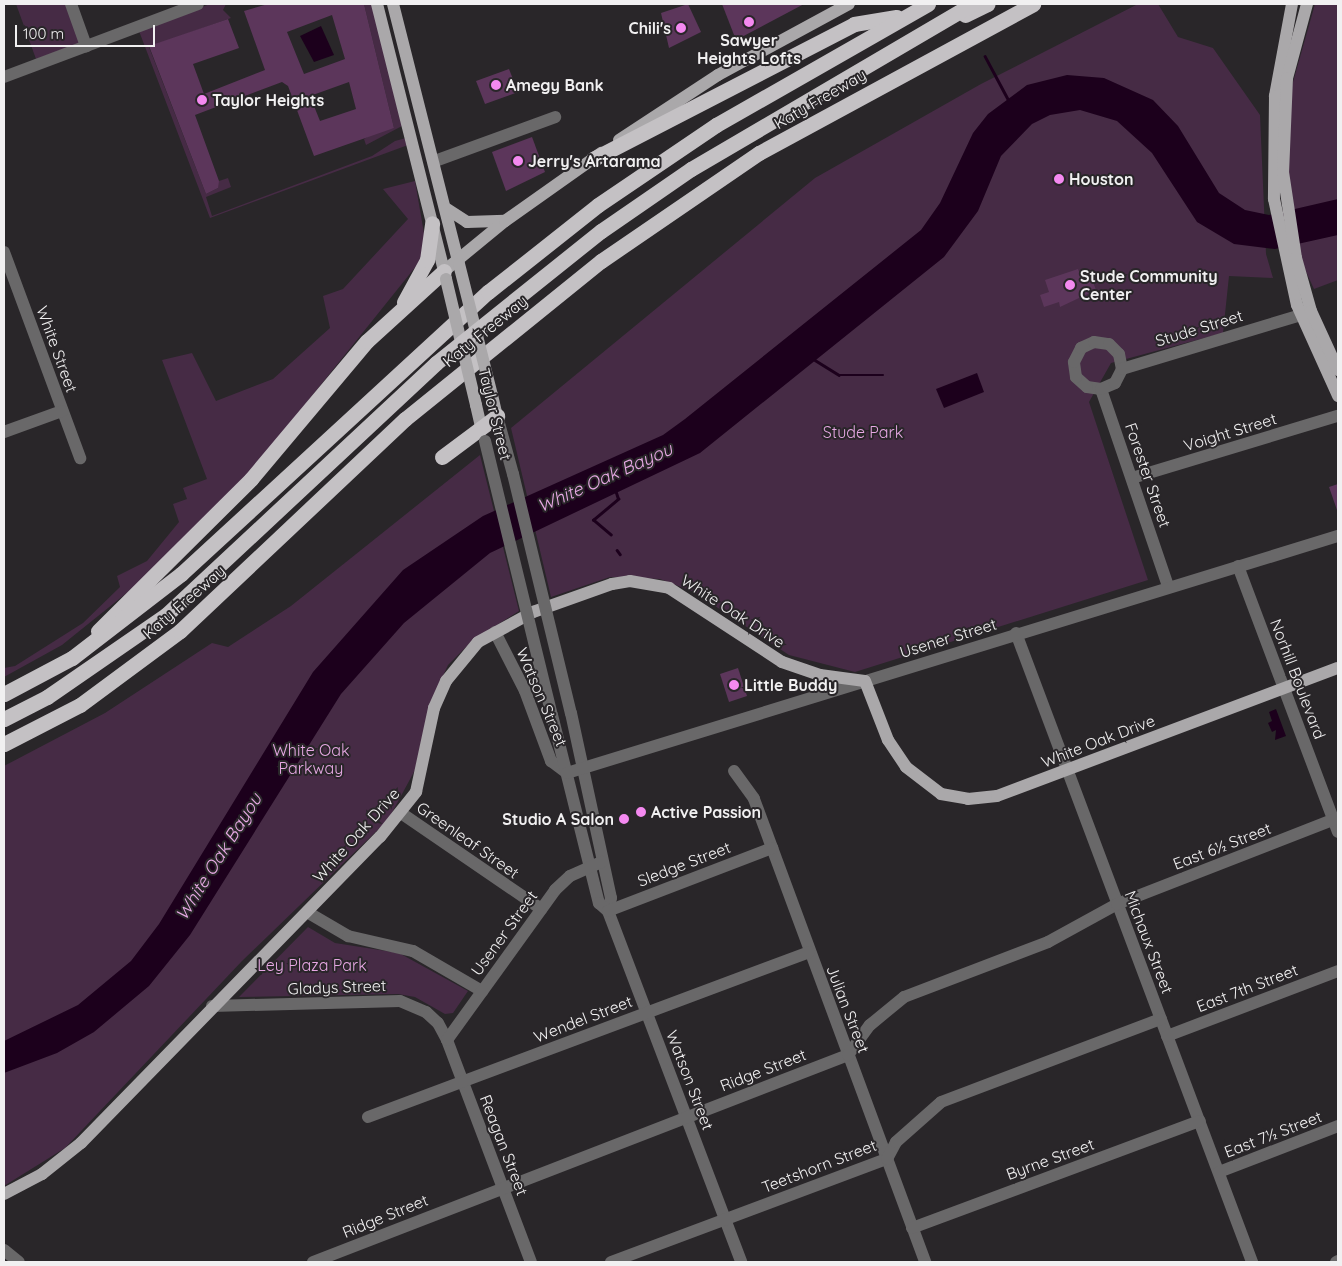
<!DOCTYPE html>
<html>
<head>
<meta charset="utf-8">
<style>
  body { margin:0 }
  #map { position:relative; width:1342px; height:1266px; overflow:hidden; background:#292629; font-family:Quicksand,sans-serif }
  div>[style] { position:absolute }
  [style*='--x'] { left:calc(var(--x)*1px); top:calc(var(--y)*1px); width:calc(var(--w)*1px); rotate:calc(var(--a)*1deg) }
  .green>* { inset:0; background:#462b45 }
  .water>* { inset:0; background:#1c001c }
  .stream>* { height:2.5px; margin:-1.25px; padding:0 1.25px; transform-origin:1.25px; border-radius:1.25px; background:#1c001c }
  .building>* { inset:0; background:#5c365b }
  .minor>* { height:12px; margin:-6px; padding:0 6px; transform-origin:6px; border-radius:6px; background:#696869 }
  .major>* { height:12px; margin:-6px; padding:0 6px; transform-origin:6px; border-radius:6px; background:#aaa8aa }
  .highway>* { height:15px; margin:-7.5px; padding:0 7.5px; transform-origin:7.5px; border-radius:7.5px; background:#c4c1c4 }
  .minor-bridge>* { height:12px; margin:-6px; padding:0 6px; transform-origin:6px; border-radius:6px; background:#696869 }
  .major-bridge>* { height:12px; margin:-6px; padding:0 6px; transform-origin:6px; border-radius:6px; background:#aaa8aa }
  .highway-bridge>* { height:15px; margin:-7.5px; padding:0 7.5px; transform-origin:7.5px; border-radius:7.5px; background:#c4c1c4 }
  .dots>* { width:14px; height:14px; translate:-50% -50%; box-sizing:border-box; border:2px solid #292629; border-radius:50% }
  span { translate:-50% -50%; white-space:nowrap; text-align:center; line-height:1.15; -webkit-text-stroke:4px #292629; paint-order:stroke }
  .poi-label { font-size:16px; color:#f1f0f1; font-weight:700 }
  .right { translate:-100% -50%; text-align:right }
  .left { translate:0 -50%; text-align:left }
  .street-label { font-size:16px; color:#f1f0f1 }
  .park-label { font-size:16px; color:#e7a8e4 }
  .water-label { font-size:18px; color:#e9aae6; font-style:italic }
  .frame { position:absolute; inset:0; border:5px solid #f1f0f1; pointer-events:none }
  .scale { position:absolute; left:15px; top:25px; width:140px; height:22px; box-sizing:border-box; border:2px solid #f1f0f1; border-top:0; padding-left:6px; font-size:15px; line-height:18px; white-space:nowrap; color:#f1f0f1; -webkit-text-stroke:4px #292629; paint-order:stroke }
</style>
</head>
<body>
<div id="map">
  <div class="green">
    <i style="clip-path:polygon(16px 4px,65px 4px,81px 43px,36px 59px)"></i>
    <i style="clip-path:polygon(210px 4px,226px 4px,223px 10px,231px 18px,149px 47px,206px 194px,218px 188px,216px 182px,228px 178px,231px 187px,206px 197px,212px 216px,372px 156px,395px 141px,406px 138px,408px 145px,210px 218px,139px 31px)"></i>
    <i style="clip-path:polygon(364px 4px,372px 4px,402px 126px,366px 145px,364px 139px,378px 130px,394px 128px)"></i>
    <i style="clip-path:polygon(1138px 4px,1158px 4px,1178px 37px,1213px 48px,1260px 115px,1266px 254px,1273px 278px,1229px 276px,1223px 333px,1111px 363px,1089px 402px,1148px 580px,855px 672px,789px 655px,694px 592px,660px 579px,610px 577px,551px 597px,511px 428px,815px 178px,981px 84px)"></i>
    <i style="clip-path:polygon(1315px 4px,1338px 4px,1338px 280px,1314px 289px,1302px 263px,1286px 158px,1291px 89px)"></i>
    <i style="clip-path:polygon(415px 181px,425px 239px,421px 260px,254px 468px,159px 567px,62px 645px,4px 677px,4px 668px,15px 666px,83px 623px,120px 587px,117px 576px,147px 561px,179px 522px,173px 504px,187px 499px,183px 488px,207px 479px,162px 360px,192px 353px,216px 401px,273px 379px,330px 328px,323px 296px,343px 289px,408px 219px,383px 189px)"></i>
    <i style="clip-path:polygon(480px 455px,519px 611px,473px 640px,448px 665px,429px 706px,415px 770px,388px 820px,242px 961px,65px 1148px,4px 1186px,4px 766px,105px 713px,212px 643px,228px 647px,291px 606px)"></i>
    <i style="clip-path:polygon(308px 927px,335px 943px,399px 953px,468px 991px,453px 1013px,445px 1014px,415px 997px,398px 994px,239px 997px)"></i>
  </div>
  <div class="water">
    <i style="clip-path:polygon(321px 26px,334px 55px,314px 62px,300px 36px)"></i>
    <i style="clip-path:polygon(1067px 75px,1104px 78px,1153px 100px,1178px 126px,1219px 193px,1245px 210px,1269px 215px,1338px 199px,1338px 235px,1275px 249px,1234px 244px,1197px 222px,1152px 153px,1117px 121px,1080px 110px,1050px 115px,1032px 124px,1001px 156px,978px 211px,944px 257px,700px 453px,490px 553px,404px 623px,341px 694px,190px 935px,149px 986px,94px 1032px,57px 1053px,4px 1073px,4px 1041px,78px 1005px,131px 961px,159px 924px,313px 672px,403px 570px,483px 516px,663px 435px,685px 419px,921px 230px,940px 203px,973px 133px,988px 114px,1027px 85px)"></i>
    <i style="clip-path:polygon(977px 373px,984px 392px,944px 408px,936px 389px)"></i>
    <i style="clip-path:polygon(1276px 709px,1286px 736px,1275px 740px,1276px 730px,1272px 732px,1268px 723px,1272px 721px,1269px 712px)"></i>
  </div>
  <div class="stream">
    <i style="--x:985;--y:56;--w:49;--a:61.9"></i>
    <i style="--x:815;--y:360;--w:28;--a:32"></i>
    <i style="--x:839;--y:375;--w:44;--a:0"></i>
    <i style="--x:611;--y:535;--w:23;--a:-140"></i>
    <i style="--x:593;--y:520;--w:33;--a:-40"></i>
    <i style="--x:618;--y:499;--w:9;--a:-108"></i>
    <i style="--x:617;--y:550;--w:5;--a:53"></i>
  </div>
  <div class="building">
    <i style="clip-path:polygon(evenodd,268px 4px,364px 4px,394px 128px,314px 156px,288px 86px,282px 82px,195px 115px,219px 181px,218px 188px,206px 194px,149px 46px,228px 19px,239px 48px,193px 64px,204px 94px,265px 70px,244px 11px,268px 4px,332px 15px,345px 59px,304px 74px,287px 32px,332px 15px,268px 4px,349px 82px,356px 109px,320px 121px,310px 96px,349px 82px)"></i>
    <i style="clip-path:polygon(688px 4px,701px 32px,669px 48px,661px 13px)"></i>
    <i style="clip-path:polygon(722px 4px,804px 4px,736px 40px)"></i>
    <i style="clip-path:polygon(509px 69px,518px 92px,485px 104px,476px 81px)"></i>
    <i style="clip-path:polygon(532px 137px,545px 172px,506px 191px,492px 152px)"></i>
    <i style="clip-path:polygon(1078px 269px,1082px 280px,1091px 277px,1096px 290px,1060px 307px,1059px 302px,1044px 307px,1040px 295px,1049px 292px,1045px 280px)"></i>
    <i style="clip-path:polygon(1338px 484px,1338px 510px,1337px 510px,1329px 487px)"></i>
    <i style="clip-path:polygon(738px 668px,747px 696px,729px 702px,720px 674px)"></i>
  </div>
  <div class="minor">
    <i style="--x:71;--y:4;--w:45;--a:70.3"></i>
    <i style="--x:4;--y:77;--w:207;--a:-20.6"></i>
    <i style="--x:435;--y:161;--w:128;--a:-20.1"></i>
    <i style="--x:4;--y:252;--w:220;--a:69.7"></i>
    <i style="--x:1101;--y:389;--w:14;--a:-172"></i>
    <i style="--x:1087;--y:387;--w:15;--a:-138"></i>
    <i style="--x:1076;--y:377;--w:15;--a:-98"></i>
    <i style="--x:1074;--y:362;--w:16;--a:-63"></i>
    <i style="--x:1081;--y:348;--w:14;--a:-25"></i>
    <i style="--x:1094;--y:342;--w:15;--a:8"></i>
    <i style="--x:1109;--y:344;--w:14;--a:45"></i>
    <i style="--x:1119;--y:354;--w:15;--a:79"></i>
    <i style="--x:497;--y:416;--w:60;--a:74.6"></i>
    <i style="--x:4;--y:432;--w:62;--a:-19.9"></i>
    <i style="--x:1132;--y:478;--w:215;--a:-16.8"></i>
    <i style="--x:1238;--y:566;--w:284;--a:69.4"></i>
    <i style="--x:1168;--y:586;--w:208;--a:-108.8"></i>
    <i style="--x:1101;--y:389;--w:15;--a:-23"></i>
    <i style="--x:1115;--y:383;--w:16;--a:-63"></i>
    <i style="--x:1122;--y:369;--w:187;--a:-16.8"></i>
    <i style="--x:495;--y:632;--w:66;--a:63"></i>
    <i style="--x:525;--y:691;--w:75;--a:69.6"></i>
    <i style="--x:551;--y:761;--w:20;--a:37"></i>
    <i style="--x:1016;--y:633;--w:672;--a:69.43"></i>
    <i style="--x:571;--y:713;--w:189;--a:77.8"></i>
    <i style="--x:611;--y:898;--w:13;--a:103"></i>
    <i style="--x:552;--y:715;--w:194;--a:76"></i>
    <i style="--x:599;--y:903;--w:12;--a:42"></i>
    <i style="--x:608;--y:911;--w:375;--a:69.2"></i>
    <i style="--x:734;--y:771;--w:34;--a:54"></i>
    <i style="--x:754;--y:799;--w:494;--a:69.7"></i>
    <i style="--x:567;--y:773;--w:807;--a:-17.09"></i>
    <i style="--x:401;--y:813;--w:170;--a:34.4"></i>
    <i style="--x:608;--y:911;--w:176;--a:-21"></i>
    <i style="--x:307;--y:912;--w:48;--a:30.3"></i>
    <i style="--x:348;--y:936;--w:67;--a:13"></i>
    <i style="--x:413;--y:951;--w:80;--a:30.1"></i>
    <i style="--x:212;--y:1006;--w:188;--a:-1.5"></i>
    <i style="--x:400;--y:1001;--w:28;--a:23"></i>
    <i style="--x:426;--y:1012;--w:16;--a:43"></i>
    <i style="--x:438;--y:1023;--w:19;--a:62"></i>
    <i style="--x:447;--y:1040;--w:237;--a:69.3"></i>
    <i style="--x:1167;--y:1036;--w:183;--a:-20.8"></i>
    <i style="--x:447;--y:1040;--w:185;--a:-54.2"></i>
    <i style="--x:555;--y:890;--w:21;--a:-43"></i>
    <i style="--x:570;--y:876;--w:35;--a:-24"></i>
    <i style="--x:368;--y:1117;--w:471;--a:-20.5"></i>
    <i style="--x:1219;--y:1172;--w:128;--a:-21.1"></i>
    <i style="--x:912;--y:1228;--w:307;--a:-20.4"></i>
    <i style="--x:4;--y:1250;--w:19;--a:39"></i>
    <i style="--x:313;--y:1262;--w:574;--a:-21.15"></i>
    <i style="--x:848;--y:1055;--w:37;--a:-54"></i>
    <i style="--x:870;--y:1025;--w:44;--a:-39.5"></i>
    <i style="--x:904;--y:997;--w:154;--a:-20.9"></i>
    <i style="--x:1048;--y:942;--w:79;--a:-28.8"></i>
    <i style="--x:1117;--y:904;--w:237;--a:-21.3"></i>
    <i style="--x:611;--y:1262;--w:295;--a:-20.5"></i>
    <i style="--x:887;--y:1159;--w:19;--a:-62"></i>
    <i style="--x:896;--y:1142;--w:60;--a:-41.6"></i>
    <i style="--x:941;--y:1102;--w:235;--a:-20.7"></i>
    <i style="--x:1336;--y:1262;--w:2;--a:-27"></i>
  </div>
  <div class="major">
    <i style="--x:377;--y:4;--w:283;--a:75.9"></i>
    <i style="--x:393;--y:4;--w:268;--a:75.8"></i>
    <i style="--x:1292;--y:4;--w:94;--a:100.5"></i>
    <i style="--x:1275;--y:96;--w:103;--a:90.6"></i>
    <i style="--x:1274;--y:199;--w:108;--a:77.8"></i>
    <i style="--x:1297;--y:305;--w:100;--a:65.7"></i>
    <i style="--x:1307;--y:4;--w:77;--a:105.1"></i>
    <i style="--x:1287;--y:78;--w:94;--a:92.4"></i>
    <i style="--x:1283;--y:172;--w:87;--a:81.4"></i>
    <i style="--x:1296;--y:258;--w:55;--a:74.2"></i>
    <i style="--x:1311;--y:311;--w:65;--a:65.4"></i>
    <i style="--x:619;--y:140;--w:118;--a:-33.3"></i>
    <i style="--x:718;--y:75;--w:149;--a:-28.5"></i>
    <i style="--x:447;--y:209;--w:24;--a:33"></i>
    <i style="--x:467;--y:222;--w:38;--a:-2"></i>
    <i style="--x:444;--y:271;--w:79;--a:-39.3"></i>
    <i style="--x:505;--y:221;--w:118;--a:-35.3"></i>
    <i style="--x:492;--y:395;--w:22;--a:77"></i>
    <i style="--x:476;--y:405;--w:23;--a:77"></i>
    <i style="--x:4;--y:1194;--w:43;--a:-27.8"></i>
    <i style="--x:42;--y:1174;--w:50;--a:-38.5"></i>
    <i style="--x:81;--y:1143;--w:428;--a:-45.7"></i>
    <i style="--x:380;--y:837;--w:58;--a:-51.3"></i>
    <i style="--x:416;--y:792;--w:86;--a:-77.9"></i>
    <i style="--x:434;--y:708;--w:30;--a:-66"></i>
    <i style="--x:446;--y:681;--w:50;--a:-50.6"></i>
    <i style="--x:478;--y:642;--w:63;--a:-28.6"></i>
    <i style="--x:533;--y:612;--w:84;--a:-19.5"></i>
    <i style="--x:612;--y:584;--w:18;--a:-9"></i>
    <i style="--x:630;--y:581;--w:40;--a:10"></i>
    <i style="--x:669;--y:588;--w:135;--a:33.2"></i>
    <i style="--x:782;--y:662;--w:40;--a:18.9"></i>
    <i style="--x:820;--y:675;--w:45;--a:7.6"></i>
    <i style="--x:865;--y:681;--w:63;--a:68.7"></i>
    <i style="--x:888;--y:740;--w:32;--a:56"></i>
    <i style="--x:906;--y:767;--w:44;--a:37.6"></i>
    <i style="--x:941;--y:794;--w:27;--a:10"></i>
    <i style="--x:968;--y:799;--w:29;--a:-6"></i>
    <i style="--x:997;--y:796;--w:364;--a:-20.6"></i>
  </div>
  <div class="highway">
    <i style="--x:965;--y:15;--w:25;--a:-26"></i>
    <i style="--x:593;--y:159;--w:294;--a:-27.3"></i>
    <i style="--x:854;--y:24;--w:43;--a:-9.5"></i>
    <i style="--x:691;--y:169;--w:326;--a:-30.4"></i>
    <i style="--x:404;--y:302;--w:48;--a:-61.3"></i>
    <i style="--x:427;--y:260;--w:37;--a:-82"></i>
    <i style="--x:442;--y:457;--w:69;--a:-36.7"></i>
    <i style="--x:98;--y:631;--w:216;--a:-44.8"></i>
    <i style="--x:251;--y:479;--w:180;--a:-50"></i>
    <i style="--x:367;--y:341;--w:104;--a:-42.3"></i>
    <i style="--x:4;--y:694;--w:77;--a:-27.9"></i>
    <i style="--x:72;--y:658;--w:138;--a:-37.6"></i>
    <i style="--x:181;--y:574;--w:417;--a:-42.6"></i>
    <i style="--x:488;--y:292;--w:140;--a:-38.3"></i>
    <i style="--x:598;--y:205;--w:143;--a:-34.1"></i>
    <i style="--x:716;--y:125;--w:244;--a:-29.7"></i>
    <i style="--x:4;--y:744;--w:85;--a:-27.2"></i>
    <i style="--x:80;--y:705;--w:124;--a:-36.5"></i>
    <i style="--x:180;--y:631;--w:309;--a:-43.3"></i>
    <i style="--x:405;--y:419;--w:252;--a:-38.9"></i>
    <i style="--x:601;--y:261;--w:191;--a:-34.4"></i>
    <i style="--x:759;--y:153;--w:312;--a:-28.5"></i>
  </div>
  <div class="minor-bridge">
    <i style="--x:485;--y:441;--w:282;--a:76.3"></i>
    <i style="--x:513;--y:474;--w:246;--a:76.4"></i>
  </div>
  <div class="major-bridge">
    <i style="--x:459;--y:264;--w:135;--a:75.9"></i>
    <i style="--x:446;--y:279;--w:130;--a:76.6"></i>
  </div>
  <div class="highway-bridge">
    <i style="--x:4;--y:719;--w:48;--a:-27.1"></i>
    <i style="--x:47;--y:697;--w:145;--a:-34.6"></i>
    <i style="--x:166;--y:615;--w:369;--a:-43"></i>
    <i style="--x:436;--y:363;--w:211;--a:-38.7"></i>
    <i style="--x:601;--y:231;--w:109;--a:-34.6"></i>
  </div>
  <div class="dots">
    <i style="left:749px;top:22px;background:#f489f0"></i>
    <i style="left:681px;top:28px;background:#f489f0"></i>
    <i style="left:496px;top:85px;background:#f489f0"></i>
    <i style="left:202px;top:100px;background:#f489f0"></i>
    <i style="left:518px;top:161px;background:#f489f0"></i>
    <i style="left:1059px;top:179px;background:#f489f0"></i>
    <i style="left:1070px;top:285px;background:#f489f0"></i>
    <i style="left:734px;top:685px;background:#f489f0"></i>
    <i style="left:641px;top:812px;background:#f489f0"></i>
    <i style="left:624px;top:819px;background:#f489f0"></i>
  </div>
  <div class="poi-label">
    <span class="right" style="left:671px;top:28px">Chili's</span>
    <span style="left:749px;top:49px">Sawyer<br>Heights Lofts</span>
    <span class="left" style="left:506px;top:85px">Amegy Bank</span>
    <span class="left" style="left:212px;top:100px">Taylor Heights</span>
    <span class="left" style="left:528px;top:161px">Jerry's Artarama</span>
    <span class="left" style="left:1069px;top:179px">Houston</span>
    <span class="left" style="left:1080px;top:285px">Stude Community<br>Center</span>
    <span class="left" style="left:744px;top:685px">Little Buddy</span>
    <span class="left" style="left:651px;top:812px">Active Passion</span>
    <span class="right" style="left:614px;top:819px">Studio A Salon</span>
  </div>
  <div class="street-label">
    <span style="left:820px;top:99px;rotate:-30deg">Katy Freeway</span>
    <span style="left:1199px;top:328px;rotate:-17deg">Stude Street</span>
    <span style="left:485px;top:331px;rotate:-39deg">Katy Freeway</span>
    <span style="left:57px;top:349px;rotate:70deg">White Street</span>
    <span style="left:495px;top:414px;rotate:76deg">Taylor Street</span>
    <span style="left:1230px;top:432px;rotate:-17deg">Voight Street</span>
    <span style="left:1148px;top:475px;rotate:71deg">Forester Street</span>
    <span style="left:184px;top:602px;rotate:-41deg">Katy Freeway</span>
    <span style="left:733px;top:611px;rotate:33deg">White Oak Drive</span>
    <span style="left:948px;top:638px;rotate:-17deg">Usener Street</span>
    <span style="left:1298px;top:679px;rotate:69deg">Norhill Boulevard</span>
    <span style="left:542px;top:697px;rotate:67deg">Watson Street</span>
    <span style="left:1098px;top:741px;rotate:-21deg">White Oak Drive</span>
    <span style="left:356px;top:835px;rotate:-48deg">White Oak Drive</span>
    <span style="left:468px;top:840px;rotate:35deg">Greenleaf Street</span>
    <span style="left:1222px;top:846px;rotate:-21deg">East 6½ Street</span>
    <span style="left:684px;top:864px;rotate:-21deg">Sledge Street</span>
    <span style="left:504px;top:933px;rotate:-54deg">Usener Street</span>
    <span style="left:1149px;top:942px;rotate:69deg">Michaux Street</span>
    <span style="left:337px;top:987px;rotate:-2deg">Gladys Street</span>
    <span style="left:1247px;top:988px;rotate:-21deg">East 7th Street</span>
    <span style="left:848px;top:1009px;rotate:69deg">Julian Street</span>
    <span style="left:583px;top:1019px;rotate:-21deg">Wendel Street</span>
    <span style="left:763px;top:1070px;rotate:-21deg">Ridge Street</span>
    <span style="left:690px;top:1080px;rotate:69deg">Watson Street</span>
    <span style="left:1273px;top:1134px;rotate:-21deg">East 7½ Street</span>
    <span style="left:504px;top:1145px;rotate:69deg">Reagan Street</span>
    <span style="left:1050px;top:1159px;rotate:-20deg">Byrne Street</span>
    <span style="left:819px;top:1166px;rotate:-21deg">Teetshorn Street</span>
    <span style="left:385px;top:1216px;rotate:-22deg">Ridge Street</span>
  </div>
  <div class="park-label">
    <span style="left:863px;top:432px">Stude Park</span>
    <span style="left:311px;top:759px">White Oak<br>Parkway</span>
    <span style="left:312px;top:965px">Ley Plaza Park</span>
  </div>
  <div class="water-label">
    <span style="left:605px;top:478px;rotate:-24deg">White Oak Bayou</span>
    <span style="left:219px;top:857px;rotate:-58deg">White Oak Bayou</span>
  </div>
  <div class="frame"></div>
  <div class="scale">100 m</div>
</div>
</body>
</html>
